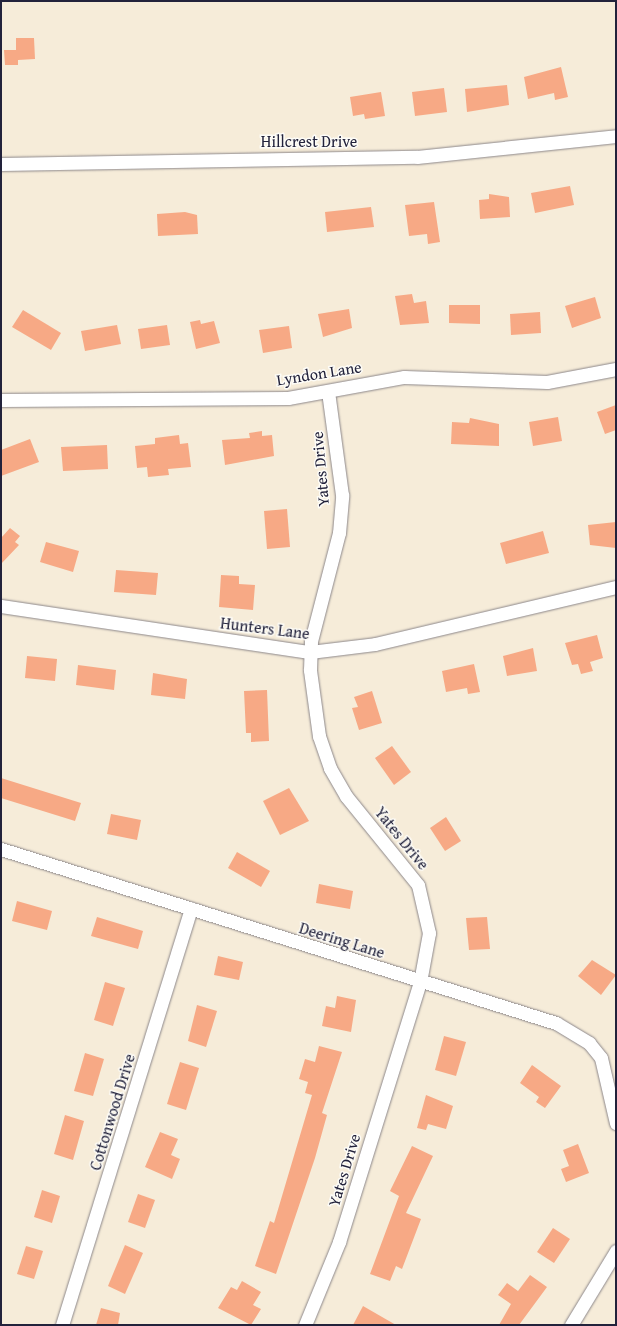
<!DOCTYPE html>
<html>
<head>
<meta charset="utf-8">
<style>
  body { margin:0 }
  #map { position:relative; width:617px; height:1326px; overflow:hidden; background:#f6ecd9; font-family:"Gentium Book Plus",serif }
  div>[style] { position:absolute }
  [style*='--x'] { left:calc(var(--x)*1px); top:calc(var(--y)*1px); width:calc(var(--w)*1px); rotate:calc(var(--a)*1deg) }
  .building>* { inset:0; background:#f7a985 }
  .roads { filter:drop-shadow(0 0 1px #8c878a) drop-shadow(0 0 1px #8c878a) }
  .street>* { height:13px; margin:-6.5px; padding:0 6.5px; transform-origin:6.5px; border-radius:6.5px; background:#fff }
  span { translate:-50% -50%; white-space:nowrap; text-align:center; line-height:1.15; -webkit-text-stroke:3px #fdfcf7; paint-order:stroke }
  .street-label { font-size:16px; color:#22223b }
  .frame { position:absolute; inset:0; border:2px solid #22223b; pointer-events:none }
</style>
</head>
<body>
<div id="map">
  <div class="building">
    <i style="clip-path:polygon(16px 38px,34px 38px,35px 59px,18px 60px,18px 65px,5px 65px,4px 50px,16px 50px)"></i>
    <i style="clip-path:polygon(561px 67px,568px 97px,555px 100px,554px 93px,528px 99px,524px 77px)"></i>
    <i style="clip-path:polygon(507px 85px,509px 105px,467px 112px,465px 89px)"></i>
    <i style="clip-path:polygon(444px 88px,447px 112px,415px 116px,412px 92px)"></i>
    <i style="clip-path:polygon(381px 92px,385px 116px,365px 119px,364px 114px,353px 116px,350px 97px)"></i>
    <i style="clip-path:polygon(570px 186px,574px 205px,535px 213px,531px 193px)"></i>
    <i style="clip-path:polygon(489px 194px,509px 197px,510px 217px,480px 219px,479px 200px,489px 199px)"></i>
    <i style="clip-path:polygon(434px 202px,440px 242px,428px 244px,427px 234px,409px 236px,405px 205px)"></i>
    <i style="clip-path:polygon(371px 207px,374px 227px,327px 232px,325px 212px)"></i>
    <i style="clip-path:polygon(185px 212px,197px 215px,198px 234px,158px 236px,157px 214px)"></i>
    <i style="clip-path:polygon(412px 294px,414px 303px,426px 301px,429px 323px,400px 325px,395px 296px)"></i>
    <i style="clip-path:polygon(595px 297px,601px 318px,572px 328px,565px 306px)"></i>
    <i style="clip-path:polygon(449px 305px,480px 305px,480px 324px,449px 323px)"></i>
    <i style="clip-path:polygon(349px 309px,352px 328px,323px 337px,318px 314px)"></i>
    <i style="clip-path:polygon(23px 310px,61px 333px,51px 350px,12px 327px)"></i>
    <i style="clip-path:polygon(540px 312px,541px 333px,511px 335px,510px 314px)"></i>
    <i style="clip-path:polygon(200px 320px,201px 324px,214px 321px,220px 343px,196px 349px,190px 322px)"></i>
    <i style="clip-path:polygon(117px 325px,121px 344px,85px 351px,81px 331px)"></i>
    <i style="clip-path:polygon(167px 325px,170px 345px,141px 349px,138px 329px)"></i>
    <i style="clip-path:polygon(289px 326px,292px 348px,263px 353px,259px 330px)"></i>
    <i style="clip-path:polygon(616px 405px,616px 430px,605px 434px,597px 412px)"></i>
    <i style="clip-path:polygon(558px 417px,562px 441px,533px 446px,529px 422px)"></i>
    <i style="clip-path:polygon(470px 418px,499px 424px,499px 446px,451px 444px,452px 422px,469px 423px)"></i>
    <i style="clip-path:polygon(262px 431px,262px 436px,272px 435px,274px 456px,225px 465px,222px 440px,250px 438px,249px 433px)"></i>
    <i style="clip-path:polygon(179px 435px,180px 444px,188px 443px,191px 467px,168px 469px,169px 475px,148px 477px,147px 467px,137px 468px,135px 446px,155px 444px,155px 438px)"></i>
    <i style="clip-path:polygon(30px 439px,39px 462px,1px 476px,1px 450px)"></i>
    <i style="clip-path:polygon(107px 445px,108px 469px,63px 471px,61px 447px)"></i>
    <i style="clip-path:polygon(287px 509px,290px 547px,267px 549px,264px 511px)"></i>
    <i style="clip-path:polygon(616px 522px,616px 548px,590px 545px,588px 525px)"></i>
    <i style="clip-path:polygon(10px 528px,20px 536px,15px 542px,19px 545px,1px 564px,1px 538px)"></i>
    <i style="clip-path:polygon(543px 531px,549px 553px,506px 564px,500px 543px)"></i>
    <i style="clip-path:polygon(46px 542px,79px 551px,73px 572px,40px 562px)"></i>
    <i style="clip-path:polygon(116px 570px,158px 573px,156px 595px,114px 592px)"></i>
    <i style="clip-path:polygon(221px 575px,239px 576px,239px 584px,255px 585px,253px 610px,219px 607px)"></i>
    <i style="clip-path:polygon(597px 635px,603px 658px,590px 662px,593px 671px,581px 674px,578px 664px,572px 665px,565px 643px)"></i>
    <i style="clip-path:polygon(533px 648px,537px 671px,507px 676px,503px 656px)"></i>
    <i style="clip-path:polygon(27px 656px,57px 659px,55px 681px,25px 678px)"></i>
    <i style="clip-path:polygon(474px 664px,480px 692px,468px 694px,467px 688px,446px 692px,442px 671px)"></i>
    <i style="clip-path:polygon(78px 665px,116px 670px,114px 690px,76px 685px)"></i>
    <i style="clip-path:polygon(153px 673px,187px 679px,185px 699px,151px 695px)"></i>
    <i style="clip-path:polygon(267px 690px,269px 741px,251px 742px,251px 733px,246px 733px,244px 691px)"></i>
    <i style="clip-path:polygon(372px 691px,382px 723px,359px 730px,352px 708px,358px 707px,354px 697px)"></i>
    <i style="clip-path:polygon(392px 746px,411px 772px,394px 785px,375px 758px)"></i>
    <i style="clip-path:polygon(1px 778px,81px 803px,75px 821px,1px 798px)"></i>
    <i style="clip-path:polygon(289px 788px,309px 821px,280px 835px,263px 801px)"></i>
    <i style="clip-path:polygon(111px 814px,141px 820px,137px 840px,107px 834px)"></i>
    <i style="clip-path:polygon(446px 817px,461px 841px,445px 851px,430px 828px)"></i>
    <i style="clip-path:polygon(237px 852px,270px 871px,261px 887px,228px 868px)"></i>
    <i style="clip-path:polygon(319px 884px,353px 891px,350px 909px,316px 903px)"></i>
    <i style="clip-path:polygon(17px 901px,52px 911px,47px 930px,12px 921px)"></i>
    <i style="clip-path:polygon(97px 917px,143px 931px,138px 949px,91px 936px)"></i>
    <i style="clip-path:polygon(487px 917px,490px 949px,469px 950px,466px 918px)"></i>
    <i style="clip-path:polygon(218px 956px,243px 962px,239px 980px,214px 975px)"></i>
    <i style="clip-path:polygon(592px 960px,616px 975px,601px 995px,578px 976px)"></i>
    <i style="clip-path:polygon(105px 982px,125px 988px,113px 1026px,94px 1020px)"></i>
    <i style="clip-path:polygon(337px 996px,356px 1000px,351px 1032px,322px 1026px,326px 1006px,335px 1008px)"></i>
    <i style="clip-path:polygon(197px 1005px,217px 1011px,206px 1047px,188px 1041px)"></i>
    <i style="clip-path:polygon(444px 1036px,466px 1042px,456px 1076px,435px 1070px)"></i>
    <i style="clip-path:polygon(319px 1046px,342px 1052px,322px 1113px,327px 1115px,315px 1158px,276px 1274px,255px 1266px,270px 1221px,274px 1223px,312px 1095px,305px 1093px,308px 1082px,299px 1079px,305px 1059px,315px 1062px)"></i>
    <i style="clip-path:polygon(85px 1053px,104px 1059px,93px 1096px,74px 1091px)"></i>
    <i style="clip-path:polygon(180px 1062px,199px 1068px,186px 1110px,167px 1104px)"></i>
    <i style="clip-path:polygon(532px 1065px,561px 1086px,545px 1108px,536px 1102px,539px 1097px,520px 1083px)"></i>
    <i style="clip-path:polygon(426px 1095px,453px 1106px,446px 1129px,428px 1124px,426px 1130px,417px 1128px)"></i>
    <i style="clip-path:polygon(65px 1115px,84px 1121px,73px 1160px,54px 1154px)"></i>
    <i style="clip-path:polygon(160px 1132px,178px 1139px,171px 1155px,180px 1159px,172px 1179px,145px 1167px)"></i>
    <i style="clip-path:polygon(578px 1144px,589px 1173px,566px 1182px,561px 1169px,569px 1166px,563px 1150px)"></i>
    <i style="clip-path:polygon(412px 1146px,433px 1156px,406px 1213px,421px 1219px,402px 1269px,396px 1266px,390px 1281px,370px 1274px,399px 1196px,390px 1191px)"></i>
    <i style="clip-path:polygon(42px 1190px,60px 1196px,52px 1223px,34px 1217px)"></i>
    <i style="clip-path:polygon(138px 1194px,155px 1200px,145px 1228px,128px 1222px)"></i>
    <i style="clip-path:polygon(553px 1228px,570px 1239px,554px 1263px,537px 1252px)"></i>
    <i style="clip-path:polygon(125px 1245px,143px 1253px,125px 1294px,108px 1286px)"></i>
    <i style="clip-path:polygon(26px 1246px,43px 1251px,34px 1279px,17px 1274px)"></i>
    <i style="clip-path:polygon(530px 1275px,547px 1287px,519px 1325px,499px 1325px,511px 1304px,498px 1295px,507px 1283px,518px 1291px)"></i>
    <i style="clip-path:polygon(242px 1281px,261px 1292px,253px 1305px,261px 1309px,251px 1325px,218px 1308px,231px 1287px,237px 1290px)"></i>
    <i style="clip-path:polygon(363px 1306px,396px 1325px,353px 1325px)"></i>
    <i style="clip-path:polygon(101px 1308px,120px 1313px,118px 1325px,96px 1325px)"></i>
  </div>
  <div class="roads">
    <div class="street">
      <i style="--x:1;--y:164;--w:416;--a:-1"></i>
      <i style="--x:417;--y:157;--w:200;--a:-6"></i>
      <i style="--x:1;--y:400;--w:287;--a:-0.4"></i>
      <i style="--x:288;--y:398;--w:118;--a:-10.3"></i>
      <i style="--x:404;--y:377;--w:143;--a:2"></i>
      <i style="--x:547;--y:382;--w:70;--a:-10.7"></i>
      <i style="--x:1;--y:606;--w:312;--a:8.5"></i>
      <i style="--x:310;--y:652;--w:65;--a:-7"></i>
      <i style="--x:375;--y:644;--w:248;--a:-13.3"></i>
      <i style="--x:1;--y:849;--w:582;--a:17.41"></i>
      <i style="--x:556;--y:1023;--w:39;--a:31"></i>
      <i style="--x:589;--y:1043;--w:19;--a:51"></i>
      <i style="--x:601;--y:1058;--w:67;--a:77"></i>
      <i style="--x:62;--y:1325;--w:436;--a:-72.8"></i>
      <i style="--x:305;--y:1325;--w:90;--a:-67.7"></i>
      <i style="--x:339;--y:1242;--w:272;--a:-72.7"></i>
      <i style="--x:420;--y:982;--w:50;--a:-79.6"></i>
      <i style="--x:429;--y:933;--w:49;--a:-102.9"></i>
      <i style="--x:418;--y:885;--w:114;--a:-129"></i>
      <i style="--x:346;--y:796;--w:32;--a:-120"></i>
      <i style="--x:330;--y:768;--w:34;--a:-109"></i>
      <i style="--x:319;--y:736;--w:67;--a:-97.8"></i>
      <i style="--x:310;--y:670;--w:29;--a:-88"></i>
      <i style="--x:311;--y:641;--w:112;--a:-75.5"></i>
      <i style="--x:339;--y:533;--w:38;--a:-85"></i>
      <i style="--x:342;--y:495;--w:104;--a:-97.7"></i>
      <i style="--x:571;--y:1325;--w:87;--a:-58.7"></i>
    </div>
  </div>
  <div class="street-label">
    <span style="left:309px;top:141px">Hillcrest Drive</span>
    <span style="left:319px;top:373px;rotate:-9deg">Lyndon Lane</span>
    <span style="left:320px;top:469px;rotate:-95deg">Yates Drive</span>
    <span style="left:265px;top:628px;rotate:7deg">Hunters Lane</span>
    <span style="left:402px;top:838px;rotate:51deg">Yates Drive</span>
    <span style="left:342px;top:940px;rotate:17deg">Deering Lane</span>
    <span style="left:112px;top:1112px;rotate:-73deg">Cottonwood Drive</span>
    <span style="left:344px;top:1170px;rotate:-73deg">Yates Drive</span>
  </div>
  <div class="frame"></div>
</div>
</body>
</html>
